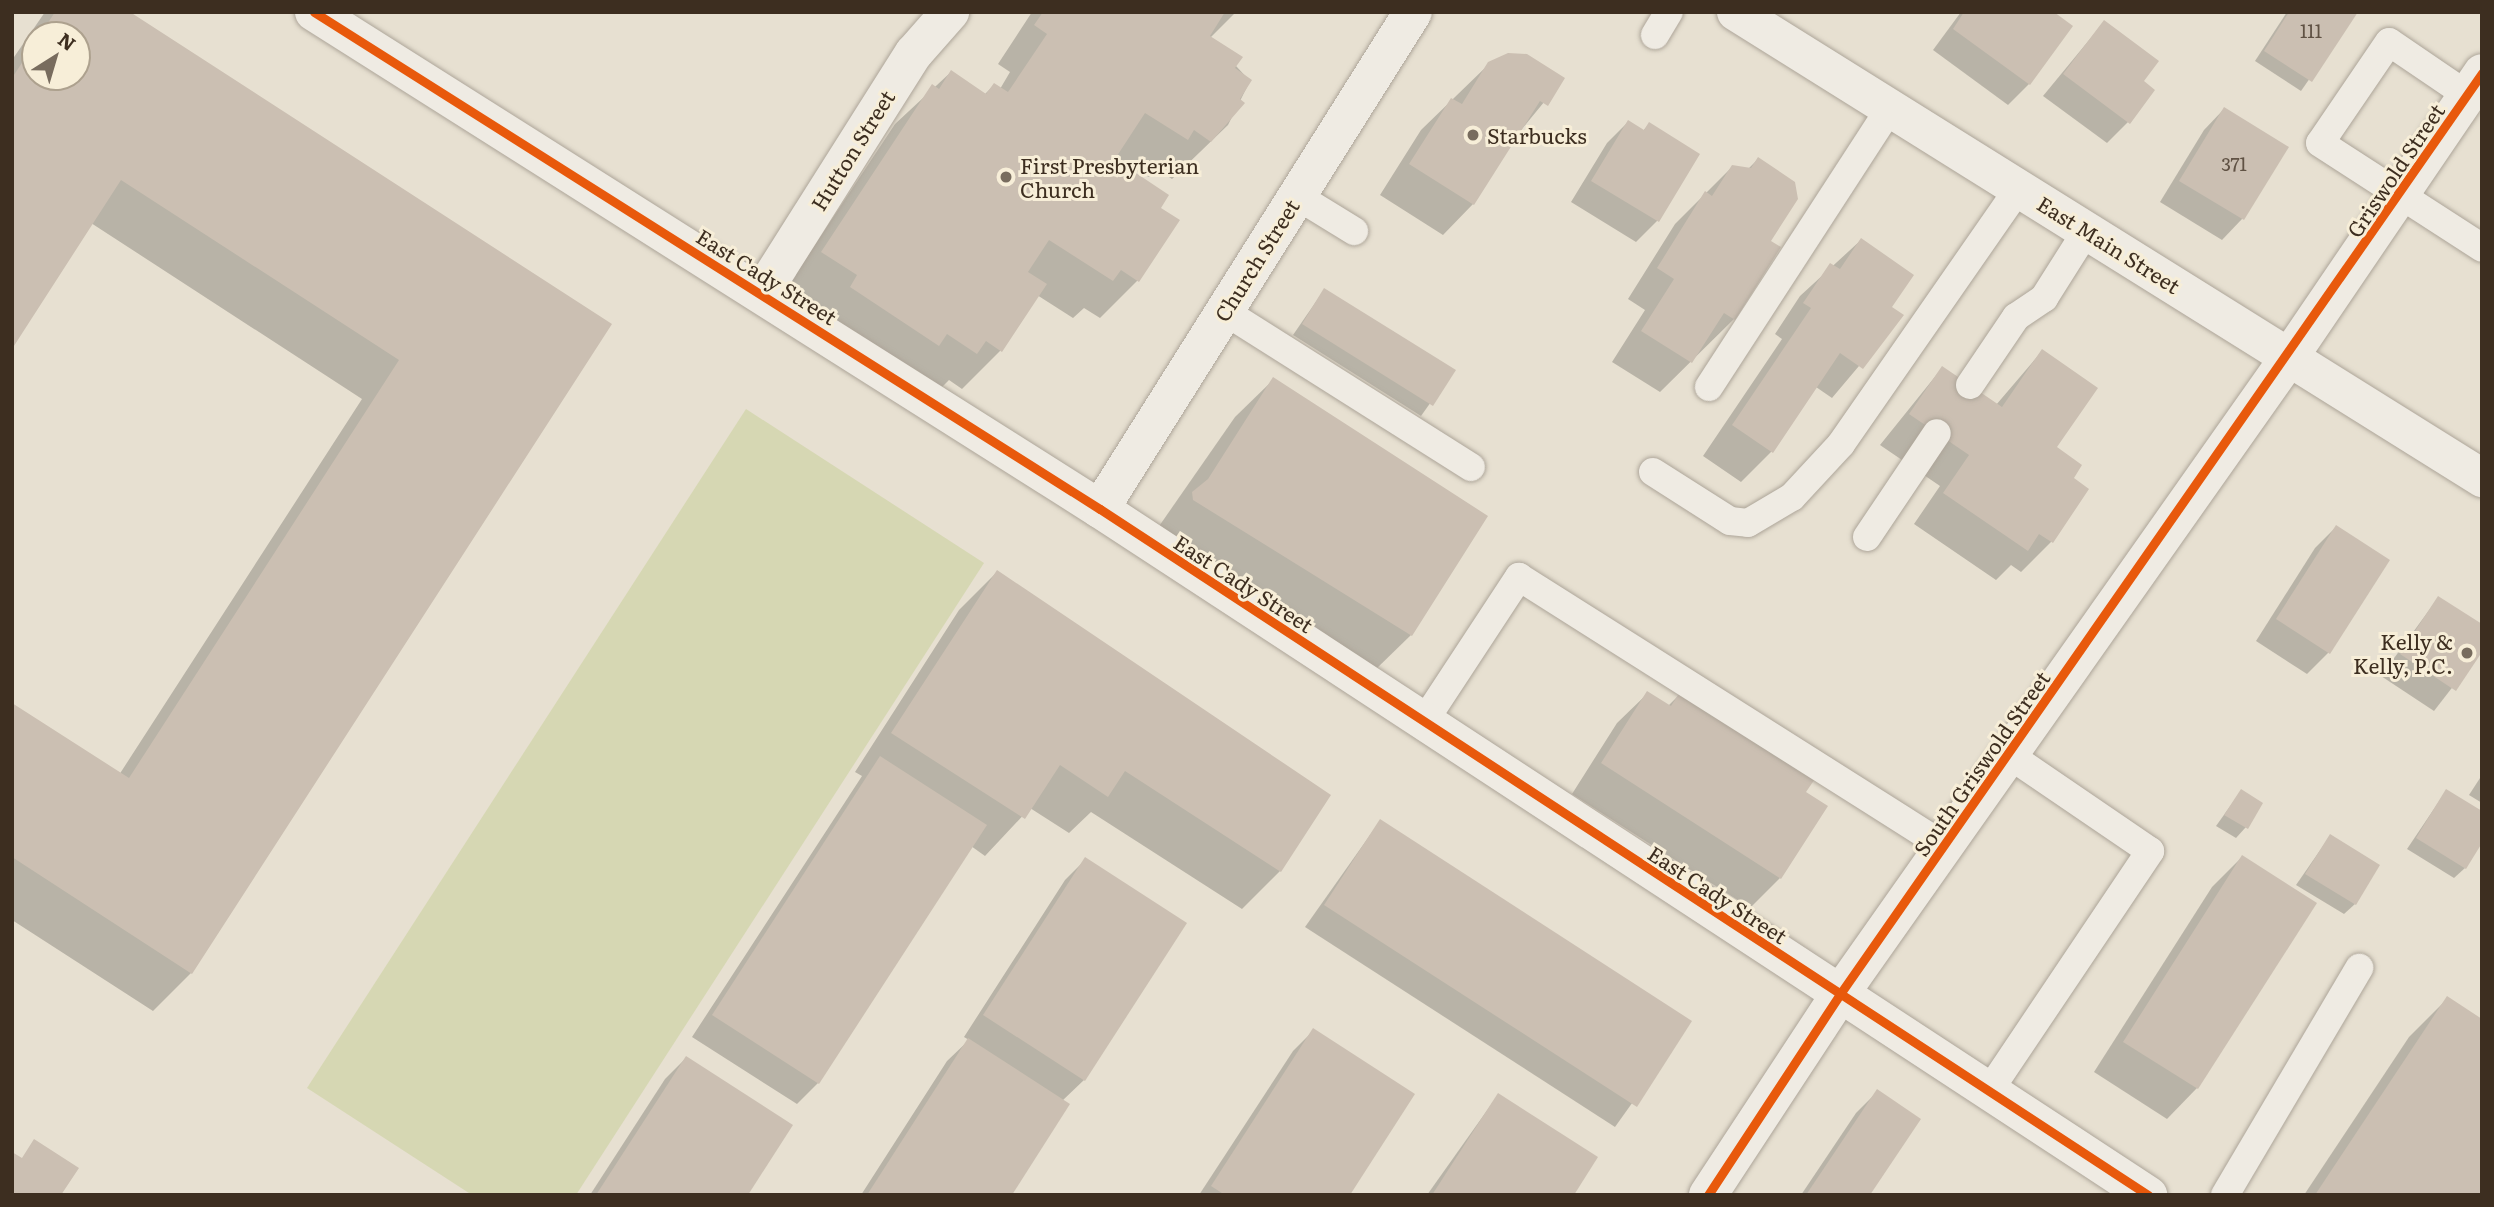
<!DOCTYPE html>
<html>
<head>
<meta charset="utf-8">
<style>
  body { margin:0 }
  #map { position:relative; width:2494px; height:1207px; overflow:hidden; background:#e7e0d1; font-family:Literata,serif }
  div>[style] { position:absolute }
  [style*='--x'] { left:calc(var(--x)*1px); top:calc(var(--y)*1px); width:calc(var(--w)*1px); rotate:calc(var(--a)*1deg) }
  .green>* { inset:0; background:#d6d7b3 }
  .shadow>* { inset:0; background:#0003 }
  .building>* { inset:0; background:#cbbfb2 }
  .roads { filter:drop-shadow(0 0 2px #ada599) drop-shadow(0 0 2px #ada599) }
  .service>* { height:28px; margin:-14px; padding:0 14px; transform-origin:14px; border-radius:14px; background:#efebe3 }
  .minor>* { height:38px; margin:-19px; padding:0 19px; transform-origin:19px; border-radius:19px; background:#efebe3 }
  .tertiary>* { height:38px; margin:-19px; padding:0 19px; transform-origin:19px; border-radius:19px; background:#efebe3 }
  .cycleway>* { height:9px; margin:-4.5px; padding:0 4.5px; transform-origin:4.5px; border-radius:4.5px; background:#e8590c }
  .dots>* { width:19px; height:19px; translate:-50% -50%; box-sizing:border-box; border:4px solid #f7eed8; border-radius:50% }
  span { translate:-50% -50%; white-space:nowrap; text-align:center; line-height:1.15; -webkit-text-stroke:6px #f7eed8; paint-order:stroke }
  .number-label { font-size:18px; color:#605244 }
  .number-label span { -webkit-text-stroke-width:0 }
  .poi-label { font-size:21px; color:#3d2e20 }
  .left { translate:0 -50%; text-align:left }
  .right { translate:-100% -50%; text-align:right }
  .street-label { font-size:21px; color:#3d2e20 }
  .frame { position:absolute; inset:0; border:14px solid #3d2e20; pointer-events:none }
  .north { position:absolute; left:21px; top:21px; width:70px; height:70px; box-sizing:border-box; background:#f7eed8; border:2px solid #ada18e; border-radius:50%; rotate:37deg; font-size:19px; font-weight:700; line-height:28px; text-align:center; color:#3d2e20 }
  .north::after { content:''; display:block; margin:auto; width:24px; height:32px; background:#786c5e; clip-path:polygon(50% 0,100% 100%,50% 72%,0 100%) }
</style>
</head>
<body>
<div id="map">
  <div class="green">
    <i style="clip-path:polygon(746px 409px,984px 563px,576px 1195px,472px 1195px,307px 1088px)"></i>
  </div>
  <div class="shadow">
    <i style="clip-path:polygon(evenodd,45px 12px,127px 12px,610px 325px,191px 973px,153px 1011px,12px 920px,12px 706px,119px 775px,362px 399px,91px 223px,12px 346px,12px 60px,45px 12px,35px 35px,77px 35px,77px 77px,35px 77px,35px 35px)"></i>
    <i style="clip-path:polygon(1032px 12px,1236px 12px,1210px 38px,1250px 81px,1228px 125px,1172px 179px,1157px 169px,1149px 177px,1112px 159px,1159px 208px,1138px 280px,1100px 318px,1084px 308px,1073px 318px,1037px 295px,1000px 351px,962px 389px,949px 380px,938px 391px,785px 290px,895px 124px,951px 72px,985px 94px,994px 85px,1000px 89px,1010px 72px,998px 64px)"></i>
    <i style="clip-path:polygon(1961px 12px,2051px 12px,2029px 84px,2008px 105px,1933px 50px)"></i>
    <i style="clip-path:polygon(2287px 12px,2356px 12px,2301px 91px,2255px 61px)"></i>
    <i style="clip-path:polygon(2104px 22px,2141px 82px,2128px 122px,2107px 143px,2043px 96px)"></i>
    <i style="clip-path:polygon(1489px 64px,1563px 79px,1517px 135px,1473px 204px,1443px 235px,1380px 195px,1421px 130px)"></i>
    <i style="clip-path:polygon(2224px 109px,2287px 148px,2242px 219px,2222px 240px,2160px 202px,2204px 130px)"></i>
    <i style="clip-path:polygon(1628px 122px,1643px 131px,1649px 124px,1698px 155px,1657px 221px,1636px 242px,1571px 202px,1607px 143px)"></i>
    <i style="clip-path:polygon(1758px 159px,1769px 242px,1734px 319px,1660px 392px,1612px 362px,1645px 310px,1628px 299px,1675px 224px,1732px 167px,1748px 169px)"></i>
    <i style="clip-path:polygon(1861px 240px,1890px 307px,1902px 315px,1832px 398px,1816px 387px,1771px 452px,1741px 482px,1703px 456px,1782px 339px,1775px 334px,1800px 296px)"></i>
    <i style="clip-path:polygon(1324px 290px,1453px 371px,1421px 416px,1293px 335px)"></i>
    <i style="clip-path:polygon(2042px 351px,2054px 448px,2071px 479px,2051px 542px,2021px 572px,2011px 565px,1996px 580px,1914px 524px,1940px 486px,1880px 445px,1942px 368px,1996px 405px)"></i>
    <i style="clip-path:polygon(1273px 380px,1411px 635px,1373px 672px,1155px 532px,1235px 417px)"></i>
    <i style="clip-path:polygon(2336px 527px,2387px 560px,2328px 653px,2307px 674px,2256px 641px,2315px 548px)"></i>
    <i style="clip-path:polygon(997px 572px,1328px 795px,1280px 871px,1242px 909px,1091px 812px,1069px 833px,1030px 808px,985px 856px,971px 846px,818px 1083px,797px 1104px,692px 1037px,862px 776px,855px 772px,959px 610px)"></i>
    <i style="clip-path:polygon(2438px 598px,2482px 649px,2434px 711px,2381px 676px)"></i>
    <i style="clip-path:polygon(1683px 691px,1804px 793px,1780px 878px,1750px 908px,1572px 794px,1617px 723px,1648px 693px,1668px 706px)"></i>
    <i style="clip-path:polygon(2482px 775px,2482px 803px,2469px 795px)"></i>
    <i style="clip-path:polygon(2241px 791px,2246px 827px,2236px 838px,2216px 826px)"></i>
    <i style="clip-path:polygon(2446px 791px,2465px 868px,2454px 878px,2407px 849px)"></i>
    <i style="clip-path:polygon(1380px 821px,1690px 1022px,1615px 1127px,1305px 927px)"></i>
    <i style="clip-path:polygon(2330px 836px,2355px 904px,2344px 914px,2296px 885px)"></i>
    <i style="clip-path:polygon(2242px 857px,2315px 903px,2197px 1088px,2167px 1119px,2094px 1072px,2212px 887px)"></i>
    <i style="clip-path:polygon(1086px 859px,1084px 1080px,1062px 1101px,1010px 1195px,861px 1195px,947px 1061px,969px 1040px,964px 1037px,1065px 880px)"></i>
    <i style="clip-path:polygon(2447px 999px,2482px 1195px,2304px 1195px,2409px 1037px)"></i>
    <i style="clip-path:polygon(1314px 1030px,1348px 1195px,1199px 1195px,1293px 1051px)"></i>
    <i style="clip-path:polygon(686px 1058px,746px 1195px,590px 1195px,665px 1079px)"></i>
    <i style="clip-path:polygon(1877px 1092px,1868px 1195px,1801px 1195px,1856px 1113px)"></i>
    <i style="clip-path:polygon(1498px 1095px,1571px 1195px,1427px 1195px)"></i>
  </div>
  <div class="building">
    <i style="clip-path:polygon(55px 12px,130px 12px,612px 324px,192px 974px,12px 857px,12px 703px,129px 778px,399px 360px,121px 180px,12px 349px,12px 78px,35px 43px,35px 77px,77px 77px,77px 35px,40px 35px)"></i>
    <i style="clip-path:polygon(1043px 12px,1225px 12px,1210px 36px,1243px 57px,1235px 68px,1252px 80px,1240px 99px,1245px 103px,1211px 142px,1194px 130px,1188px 140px,1145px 113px,1115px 159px,1169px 195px,1161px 208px,1180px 220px,1139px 282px,1121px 270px,1113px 281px,1049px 240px,1028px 272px,1047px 284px,1002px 352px,986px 341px,977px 354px,947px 334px,939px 346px,850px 287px,857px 275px,821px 252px,932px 84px,939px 89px,951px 70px,986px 94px,994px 83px,1008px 92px,1047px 34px,1034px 25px)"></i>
    <i style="clip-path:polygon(1964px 12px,2054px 12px,2073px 26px,2030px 85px,1953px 29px)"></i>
    <i style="clip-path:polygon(2289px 12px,2358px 12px,2312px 82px,2264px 51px)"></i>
    <i style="clip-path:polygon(2104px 20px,2159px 61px,2144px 81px,2155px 90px,2130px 124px,2063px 74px)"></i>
    <i style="clip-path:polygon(1508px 53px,1527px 54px,1565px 78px,1548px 106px,1540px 101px,1474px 205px,1409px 164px,1451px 98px,1462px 104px,1488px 62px)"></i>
    <i style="clip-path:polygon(2224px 107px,2289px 147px,2244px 220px,2179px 181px)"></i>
    <i style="clip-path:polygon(1628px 120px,1644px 130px,1649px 122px,1700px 154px,1659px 222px,1591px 181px)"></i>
    <i style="clip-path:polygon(1758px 157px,1795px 182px,1798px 199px,1771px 241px,1781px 247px,1735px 320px,1724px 313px,1692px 363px,1641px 331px,1674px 279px,1657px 268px,1705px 191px,1712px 196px,1732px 165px,1751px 168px)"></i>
    <i style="clip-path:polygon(1861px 238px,1914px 275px,1892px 307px,1904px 315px,1863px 369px,1840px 353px,1773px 453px,1732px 425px,1811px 308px,1803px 303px,1830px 263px,1840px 269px)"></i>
    <i style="clip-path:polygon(1324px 288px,1456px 370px,1433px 406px,1302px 324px)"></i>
    <i style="clip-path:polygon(2042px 349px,2098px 388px,2057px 447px,2082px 465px,2074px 478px,2089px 489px,2053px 543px,2039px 534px,2028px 551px,1943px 493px,1969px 455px,1909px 414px,1942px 366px,2002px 407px)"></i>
    <i style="clip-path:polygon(1273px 377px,1488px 516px,1412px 636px,1193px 500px,1192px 492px,1208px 479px)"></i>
    <i style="clip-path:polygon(2336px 525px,2390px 560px,2330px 654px,2276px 619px)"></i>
    <i style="clip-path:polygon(997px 570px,1331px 795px,1281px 872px,1125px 771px,1108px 797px,1060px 765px,1025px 819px,891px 733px)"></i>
    <i style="clip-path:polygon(2438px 596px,2482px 624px,2482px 652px,2456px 691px,2400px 654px)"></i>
    <i style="clip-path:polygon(1682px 689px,1817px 776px,1806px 792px,1828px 806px,1781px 879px,1601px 763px,1647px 691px,1671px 706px)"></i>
    <i style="clip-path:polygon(880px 756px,987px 825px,819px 1084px,712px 1015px)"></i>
    <i style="clip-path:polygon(2241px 789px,2263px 803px,2248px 829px,2224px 815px)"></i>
    <i style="clip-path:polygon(2446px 789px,2482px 811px,2482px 843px,2466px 869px,2416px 838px)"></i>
    <i style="clip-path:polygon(1380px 819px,1692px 1021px,1637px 1107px,1324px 905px)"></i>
    <i style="clip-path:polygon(2330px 834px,2380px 865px,2356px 905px,2305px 874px)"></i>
    <i style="clip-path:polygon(2242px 855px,2317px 903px,2198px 1089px,2123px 1042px)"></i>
    <i style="clip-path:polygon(1085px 857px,1187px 923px,1085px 1081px,983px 1015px)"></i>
    <i style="clip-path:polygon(2447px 996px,2482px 1019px,2482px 1195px,2315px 1195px)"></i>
    <i style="clip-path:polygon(1313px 1028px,1415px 1094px,1350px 1195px,1225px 1195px,1211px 1186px)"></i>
    <i style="clip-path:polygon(968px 1038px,1070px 1104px,1012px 1195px,867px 1195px)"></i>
    <i style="clip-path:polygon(686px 1056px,793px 1125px,748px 1195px,596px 1195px)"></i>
    <i style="clip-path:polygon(1877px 1089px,1921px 1119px,1870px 1195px,1806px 1195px)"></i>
    <i style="clip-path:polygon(1498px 1093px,1598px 1157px,1574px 1195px,1432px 1195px)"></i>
    <i style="clip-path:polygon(34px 1139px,79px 1168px,61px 1195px,12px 1195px,12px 1152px,22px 1158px)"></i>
  </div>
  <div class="roads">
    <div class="service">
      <i style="--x:1655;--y:35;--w:27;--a:-59"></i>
      <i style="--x:2467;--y:95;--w:94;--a:-145.8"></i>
      <i style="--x:2389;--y:42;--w:122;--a:124.3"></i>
      <i style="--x:2320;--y:143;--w:193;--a:32.9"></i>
      <i style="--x:1297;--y:196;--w:67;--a:31.6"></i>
      <i style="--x:1224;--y:311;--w:292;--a:32.3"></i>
      <i style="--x:1970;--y:385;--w:82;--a:-55.9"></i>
      <i style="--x:2016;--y:317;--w:34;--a:-34"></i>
      <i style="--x:2044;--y:298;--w:80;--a:-57.7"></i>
      <i style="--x:1709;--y:387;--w:333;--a:-57"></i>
      <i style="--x:1653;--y:472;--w:91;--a:32.5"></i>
      <i style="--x:1730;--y:521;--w:18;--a:6"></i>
      <i style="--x:1748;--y:523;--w:51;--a:-30.6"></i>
      <i style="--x:1792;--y:497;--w:72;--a:-47.2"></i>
      <i style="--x:1841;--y:444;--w:312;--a:-55.2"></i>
      <i style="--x:1867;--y:537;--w:125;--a:-56.1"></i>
      <i style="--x:1423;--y:723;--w:175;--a:-56.7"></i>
      <i style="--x:1519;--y:577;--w:503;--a:32.33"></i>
      <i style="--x:1989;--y:1091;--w:289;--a:-56.1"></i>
      <i style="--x:2150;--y:851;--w:172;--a:-145.7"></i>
      <i style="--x:2225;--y:1195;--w:264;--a:-59.4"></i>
    </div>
    <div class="minor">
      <i style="--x:314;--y:12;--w:930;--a:32.31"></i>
      <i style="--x:1100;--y:509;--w:1253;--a:33.21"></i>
      <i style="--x:762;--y:293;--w:284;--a:-57.7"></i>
      <i style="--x:914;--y:53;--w:55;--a:-48.7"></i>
      <i style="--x:1100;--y:509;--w:587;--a:-57.8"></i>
      <i style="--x:1708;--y:1195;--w:240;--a:-56.7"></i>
      <i style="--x:1840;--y:994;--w:781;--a:-54.8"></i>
    </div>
    <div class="tertiary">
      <i style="--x:1736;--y:12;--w:880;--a:31.99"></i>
      <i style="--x:2290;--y:356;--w:342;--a:-55.8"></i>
    </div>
  </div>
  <div class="cycleway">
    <i style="--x:314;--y:12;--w:930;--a:32.31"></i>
    <i style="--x:1100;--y:509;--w:1253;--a:33.21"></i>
    <i style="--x:1708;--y:1195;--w:240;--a:-56.7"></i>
    <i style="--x:1840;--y:994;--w:1123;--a:-55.12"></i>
  </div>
  <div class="dots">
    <i style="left:1473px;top:135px;background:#786c5e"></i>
    <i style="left:1006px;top:177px;background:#786c5e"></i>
    <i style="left:2467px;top:653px;background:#786c5e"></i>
  </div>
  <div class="number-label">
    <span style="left:2311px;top:31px">111</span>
    <span style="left:2234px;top:164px">371</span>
  </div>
  <div class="poi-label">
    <span class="left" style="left:1487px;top:135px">Starbucks</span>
    <span class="left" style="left:1020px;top:177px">First Presbyterian<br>Church</span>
    <span class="right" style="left:2453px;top:653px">Kelly &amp;<br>Kelly, P.C.</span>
  </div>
  <div class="street-label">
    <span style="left:852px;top:150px;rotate:-58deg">Hutton Street</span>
    <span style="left:2395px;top:170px;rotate:-56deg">Griswold Street</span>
    <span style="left:2109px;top:244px;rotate:32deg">East Main Street</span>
    <span style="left:1256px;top:260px;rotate:-58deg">Church Street</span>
    <span style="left:767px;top:276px;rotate:32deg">East Cady Street</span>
    <span style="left:1244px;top:583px;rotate:33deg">East Cady Street</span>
    <span style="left:1981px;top:763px;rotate:-55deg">South Griswold Street</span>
    <span style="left:1718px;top:894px;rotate:33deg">East Cady Street</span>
  </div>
  <div class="frame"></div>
  <div class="north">N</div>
</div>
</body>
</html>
